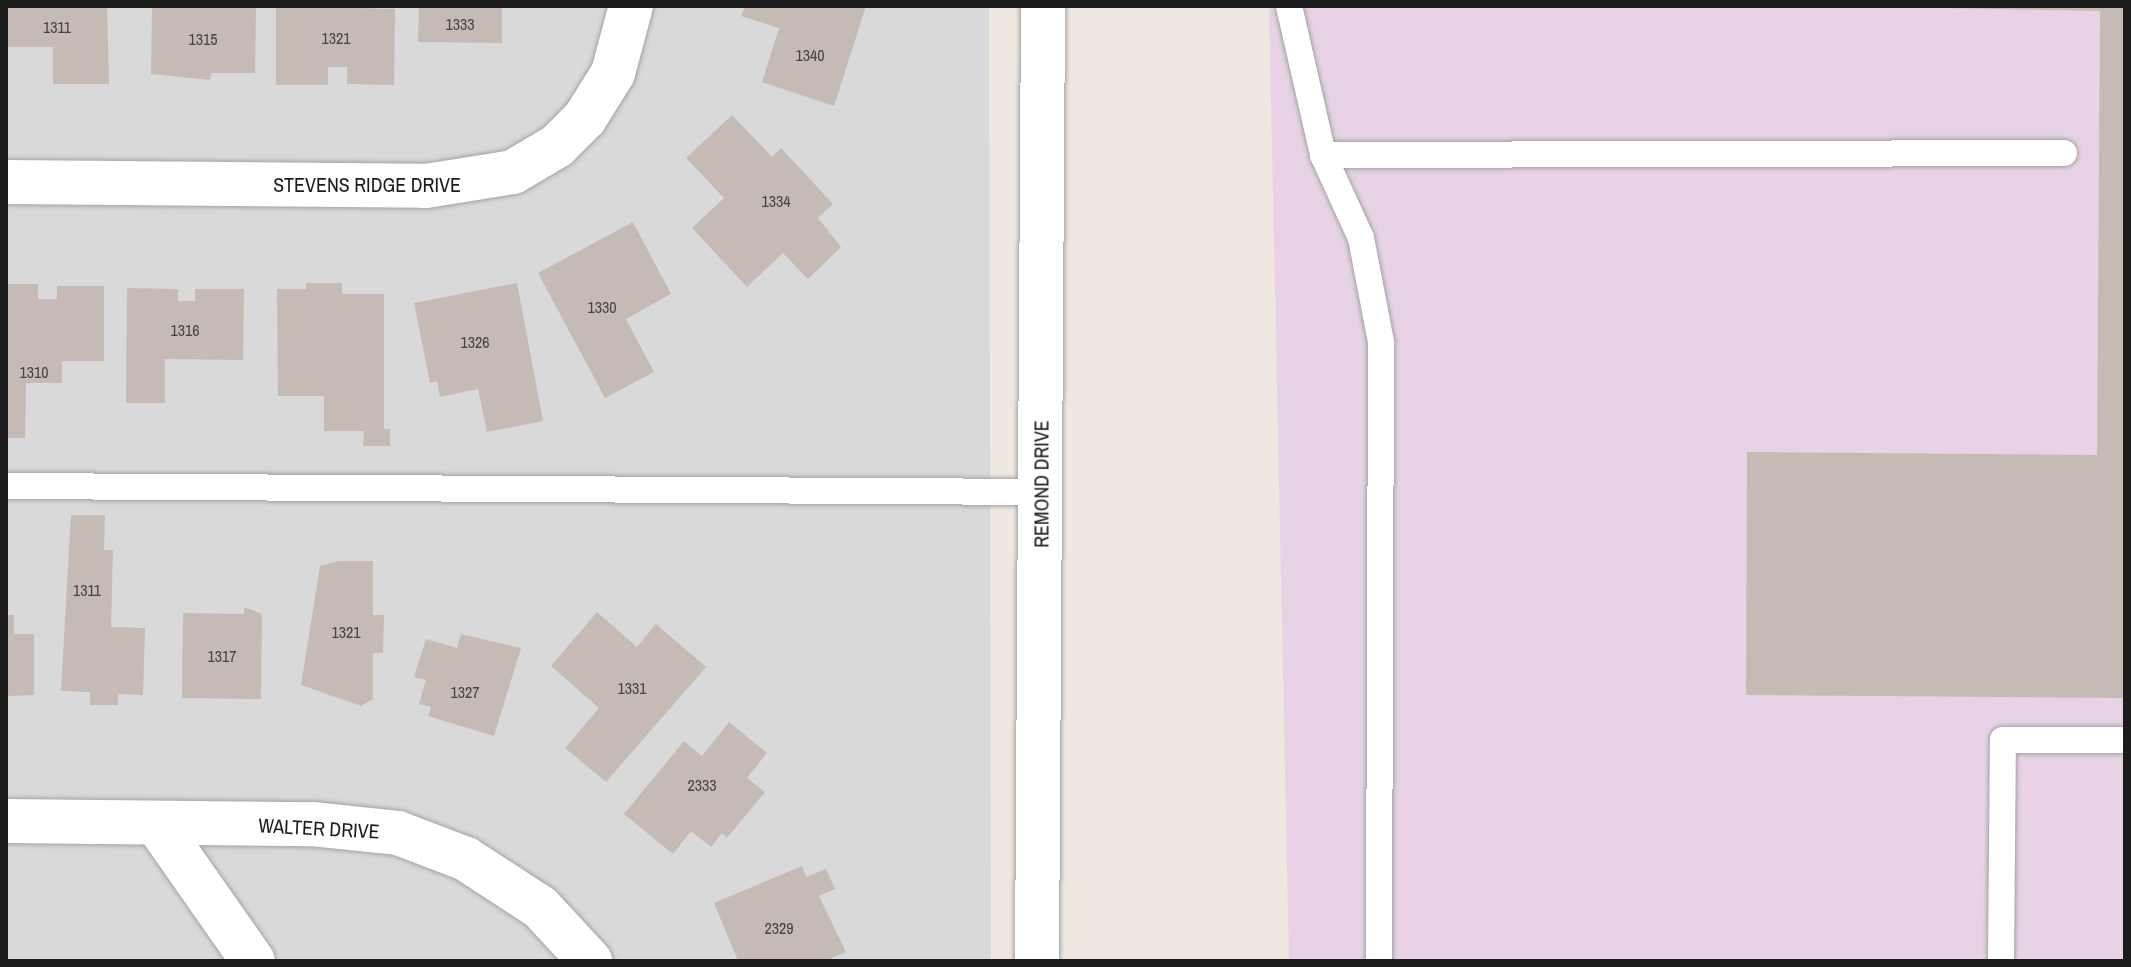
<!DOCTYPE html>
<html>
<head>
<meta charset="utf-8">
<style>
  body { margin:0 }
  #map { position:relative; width:2131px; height:967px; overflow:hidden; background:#eee8e1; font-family:"Archivo Narrow",sans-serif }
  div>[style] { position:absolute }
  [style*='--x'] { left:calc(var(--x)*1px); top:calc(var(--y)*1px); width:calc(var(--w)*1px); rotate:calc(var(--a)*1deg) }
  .residential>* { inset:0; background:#dad9d9 }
  .industrial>* { inset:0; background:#e7d3e5 }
  .building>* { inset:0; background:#c5bab4 }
  .roads { filter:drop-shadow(0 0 2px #a3a3a3) drop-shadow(0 0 2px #a3a3a3) }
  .service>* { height:26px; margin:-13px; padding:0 13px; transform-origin:13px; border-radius:13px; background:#fff }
  .minor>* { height:44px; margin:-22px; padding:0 22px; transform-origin:22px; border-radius:22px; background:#fff }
  .tertiary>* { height:44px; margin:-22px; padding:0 22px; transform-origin:22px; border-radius:22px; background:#fff }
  span { translate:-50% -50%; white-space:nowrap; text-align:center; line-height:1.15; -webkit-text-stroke:8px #fff; paint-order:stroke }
  .number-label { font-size:16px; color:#464442 }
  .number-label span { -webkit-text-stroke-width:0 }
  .street-label { font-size:20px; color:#1c1c1c }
  .frame { position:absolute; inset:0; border:8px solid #1c1c1c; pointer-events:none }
</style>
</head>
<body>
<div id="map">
  <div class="residential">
    <i style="clip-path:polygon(6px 6px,989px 6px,991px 961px,6px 961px)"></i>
  </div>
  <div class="industrial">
    <i style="clip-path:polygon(1269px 6px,2125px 6px,2125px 961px,1289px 961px)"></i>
  </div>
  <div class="building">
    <i style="clip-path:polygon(6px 6px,107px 6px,109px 84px,53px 84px,53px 47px,6px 47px)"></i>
    <i style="clip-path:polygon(152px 6px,256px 6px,255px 73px,211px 73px,210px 80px,151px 74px)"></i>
    <i style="clip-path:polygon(276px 6px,395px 9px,394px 85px,347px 84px,347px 67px,328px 67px,328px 85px,276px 85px)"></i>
    <i style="clip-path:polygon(419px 6px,502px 6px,502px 43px,418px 42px)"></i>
    <i style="clip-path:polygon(745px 6px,866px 6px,834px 106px,762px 82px,779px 28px,741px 16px)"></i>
    <i style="clip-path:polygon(1844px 6px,2125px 6px,2125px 698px,1746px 695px,1747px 452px,2097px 455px,2100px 11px)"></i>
    <i style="clip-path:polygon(732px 115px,772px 157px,781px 148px,833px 204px,818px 218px,841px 247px,808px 279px,783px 253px,747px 287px,692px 228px,724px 198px,686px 158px)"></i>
    <i style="clip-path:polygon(633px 222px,671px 294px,626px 319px,654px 372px,605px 398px,538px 273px)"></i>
    <i style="clip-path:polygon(306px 283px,342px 283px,342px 294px,384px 294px,384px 429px,390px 429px,390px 446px,363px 446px,364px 431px,324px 431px,324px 396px,278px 396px,277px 289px,306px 289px)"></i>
    <i style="clip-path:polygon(517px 283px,543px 421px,487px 432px,478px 389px,440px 397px,437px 381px,430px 383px,414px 303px)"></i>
    <i style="clip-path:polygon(6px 284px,38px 284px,38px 299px,57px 299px,57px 286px,104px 286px,104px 361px,62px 361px,62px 383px,26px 383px,25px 438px,6px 438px)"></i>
    <i style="clip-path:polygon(127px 288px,178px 289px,178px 301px,195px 301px,195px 289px,244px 289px,243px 360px,165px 359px,165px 403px,126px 403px)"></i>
    <i style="clip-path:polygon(71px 515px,105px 515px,104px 550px,113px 550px,111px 627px,145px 628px,143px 695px,118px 694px,118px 705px,90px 705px,90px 692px,61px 691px)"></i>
    <i style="clip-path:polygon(338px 561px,373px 561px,373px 615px,384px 615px,383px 653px,373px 653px,373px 699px,361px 706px,301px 685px,320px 566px)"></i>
    <i style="clip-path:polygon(244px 607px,262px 614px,261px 699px,182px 698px,183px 613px,244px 614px)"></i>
    <i style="clip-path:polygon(597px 612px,637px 647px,656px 624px,706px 667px,606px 782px,565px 748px,599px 708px,551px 666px)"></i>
    <i style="clip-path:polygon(6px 615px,14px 615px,14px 634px,34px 634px,34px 695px,6px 696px)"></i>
    <i style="clip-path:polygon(461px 634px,521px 648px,494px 736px,428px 716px,431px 707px,419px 704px,426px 680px,414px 677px,426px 639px,457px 648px)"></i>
    <i style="clip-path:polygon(729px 722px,767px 753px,747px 778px,765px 792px,727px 838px,722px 833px,711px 847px,691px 831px,673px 854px,624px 814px,684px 741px,702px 756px)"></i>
    <i style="clip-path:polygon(802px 866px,806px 877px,826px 869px,835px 889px,819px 896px,846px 952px,825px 961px,738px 961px,714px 903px)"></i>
  </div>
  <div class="roads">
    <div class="service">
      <i style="--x:1289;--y:6;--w:153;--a:77.1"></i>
      <i style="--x:1323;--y:155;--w:91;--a:65.4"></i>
      <i style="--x:1361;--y:238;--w:106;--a:79.1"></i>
      <i style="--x:1381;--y:342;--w:619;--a:90.19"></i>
      <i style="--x:1323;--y:155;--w:741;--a:-0.15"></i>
      <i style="--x:6;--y:486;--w:1035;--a:0.33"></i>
      <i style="--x:2001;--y:961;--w:221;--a:-89.5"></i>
      <i style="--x:2003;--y:740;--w:122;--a:0"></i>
    </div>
    <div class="minor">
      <i style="--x:6;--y:182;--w:420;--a:0.5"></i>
      <i style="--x:426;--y:186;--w:88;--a:-9.1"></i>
      <i style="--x:513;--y:172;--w:51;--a:-30.6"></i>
      <i style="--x:557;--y:146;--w:40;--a:-45"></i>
      <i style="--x:585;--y:118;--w:53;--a:-58.1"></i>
      <i style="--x:613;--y:73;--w:69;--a:-75"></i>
      <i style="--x:6;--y:821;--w:306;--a:0.6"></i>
      <i style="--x:312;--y:824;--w:86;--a:6"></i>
      <i style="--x:398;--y:833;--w:73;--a:20.9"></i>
      <i style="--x:466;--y:859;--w:88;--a:33"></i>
      <i style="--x:540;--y:907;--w:74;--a:47.2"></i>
      <i style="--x:157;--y:824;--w:167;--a:55"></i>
    </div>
    <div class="tertiary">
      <i style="--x:1037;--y:961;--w:955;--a:-89.64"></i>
    </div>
  </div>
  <div class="number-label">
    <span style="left:460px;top:24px">1333</span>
    <span style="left:57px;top:27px">1311</span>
    <span style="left:336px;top:38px">1321</span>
    <span style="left:203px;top:39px">1315</span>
    <span style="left:810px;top:55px">1340</span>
    <span style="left:776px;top:201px">1334</span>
    <span style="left:602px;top:307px">1330</span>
    <span style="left:185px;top:330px">1316</span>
    <span style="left:475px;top:342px">1326</span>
    <span style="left:34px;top:372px">1310</span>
    <span style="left:87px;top:590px">1311</span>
    <span style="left:346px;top:632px">1321</span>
    <span style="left:222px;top:656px">1317</span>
    <span style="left:632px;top:688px">1331</span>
    <span style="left:465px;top:692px">1327</span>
    <span style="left:702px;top:785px">2333</span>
    <span style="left:779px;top:928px">2329</span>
  </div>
  <div class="street-label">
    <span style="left:367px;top:184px">STEVENS RIDGE DRIVE</span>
    <span style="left:1041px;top:484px;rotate:-90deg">REMOND DRIVE</span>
    <span style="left:319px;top:828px;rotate:3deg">WALTER DRIVE</span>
  </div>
  <div class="frame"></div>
</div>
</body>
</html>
